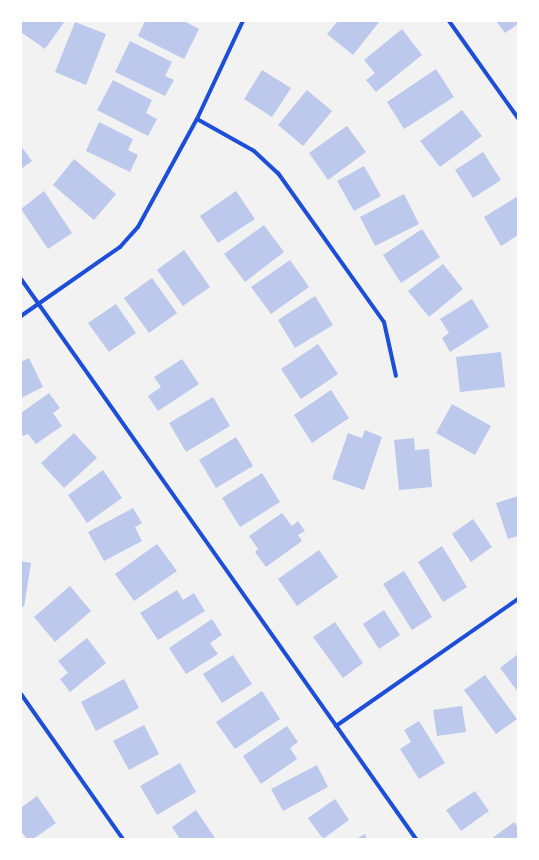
<!DOCTYPE html>
<html>
<head>
<meta charset="utf-8">
<style>
  body { margin:0 }
  #map { position:relative; width:539px; height:860px; overflow:hidden; background:#f2f2f2; font-family:Cabin,sans-serif }
  div>[style] { position:absolute }
  [style*='--x'] { left:calc(var(--x)*1px); top:calc(var(--y)*1px); width:calc(var(--w)*1px); rotate:calc(var(--a)*1deg) }
  .building>* { inset:0; background:#bdc9ec }
  .minor>* { height:4px; margin:-2px; padding:0 2px; transform-origin:2px; border-radius:2px; background:#1d4ed8 }
  span { translate:-50% -50%; white-space:nowrap; text-align:center; line-height:1.15; -webkit-text-stroke:3px #fff; paint-order:stroke }
  .frame { position:absolute; inset:0; border:22px solid #fff; pointer-events:none }
</style>
</head>
<body>
<div id="map">
  <div class="building">
    <i style="clip-path:polygon(22px 21px,65px 21px,45px 49px,21px 32px)"></i>
    <i style="clip-path:polygon(145px 21px,184px 21px,199px 29px,184px 59px,138px 36px)"></i>
    <i style="clip-path:polygon(338px 21px,380px 21px,353px 55px,327px 34px)"></i>
    <i style="clip-path:polygon(496px 21px,518px 21px,518px 24px,505px 33px)"></i>
    <i style="clip-path:polygon(75px 22px,106px 34px,86px 85px,55px 72px)"></i>
    <i style="clip-path:polygon(402px 29px,422px 55px,376px 92px,366px 80px,375px 73px,364px 60px)"></i>
    <i style="clip-path:polygon(130px 41px,172px 62px,165px 76px,174px 80px,165px 96px,115px 72px)"></i>
    <i style="clip-path:polygon(436px 69px,454px 97px,404px 129px,387px 102px)"></i>
    <i style="clip-path:polygon(262px 70px,291px 88px,272px 117px,244px 99px)"></i>
    <i style="clip-path:polygon(113px 80px,152px 100px,146px 113px,157px 119px,148px 136px,97px 110px)"></i>
    <i style="clip-path:polygon(307px 90px,332px 111px,303px 146px,278px 125px)"></i>
    <i style="clip-path:polygon(462px 110px,482px 136px,440px 167px,420px 141px)"></i>
    <i style="clip-path:polygon(99px 122px,133px 139px,128px 150px,138px 155px,130px 172px,86px 151px)"></i>
    <i style="clip-path:polygon(347px 126px,366px 152px,328px 180px,309px 153px)"></i>
    <i style="clip-path:polygon(21px 146px,32px 161px,21px 169px)"></i>
    <i style="clip-path:polygon(483px 152px,501px 180px,473px 198px,455px 170px)"></i>
    <i style="clip-path:polygon(74px 159px,116px 194px,94px 220px,53px 185px)"></i>
    <i style="clip-path:polygon(364px 166px,381px 196px,354px 211px,337px 181px)"></i>
    <i style="clip-path:polygon(44px 191px,72px 233px,48px 249px,21px 209px)"></i>
    <i style="clip-path:polygon(236px 191px,255px 219px,218px 243px,200px 216px)"></i>
    <i style="clip-path:polygon(404px 194px,419px 224px,375px 246px,360px 217px)"></i>
    <i style="clip-path:polygon(518px 196px,518px 235px,501px 246px,484px 217px)"></i>
    <i style="clip-path:polygon(264px 225px,284px 252px,245px 282px,224px 254px)"></i>
    <i style="clip-path:polygon(422px 229px,440px 257px,401px 283px,383px 255px)"></i>
    <i style="clip-path:polygon(184px 250px,210px 287px,183px 306px,157px 270px)"></i>
    <i style="clip-path:polygon(290px 260px,309px 287px,271px 314px,251px 287px)"></i>
    <i style="clip-path:polygon(443px 264px,463px 289px,429px 317px,408px 291px)"></i>
    <i style="clip-path:polygon(152px 278px,177px 313px,149px 333px,124px 298px)"></i>
    <i style="clip-path:polygon(315px 296px,333px 325px,295px 348px,278px 320px)"></i>
    <i style="clip-path:polygon(472px 299px,489px 327px,450px 352px,442px 338px,449px 333px,440px 319px)"></i>
    <i style="clip-path:polygon(116px 304px,136px 333px,109px 352px,88px 323px)"></i>
    <i style="clip-path:polygon(318px 344px,338px 374px,301px 399px,281px 369px)"></i>
    <i style="clip-path:polygon(501px 352px,505px 387px,460px 392px,456px 357px)"></i>
    <i style="clip-path:polygon(29px 358px,43px 387px,21px 398px,21px 362px)"></i>
    <i style="clip-path:polygon(182px 359px,199px 384px,158px 411px,148px 396px,161px 387px,154px 377px)"></i>
    <i style="clip-path:polygon(331px 390px,349px 418px,312px 443px,294px 415px)"></i>
    <i style="clip-path:polygon(49px 393px,60px 408px,53px 413px,62px 426px,36px 444px,28px 434px,23px 436px,21px 433px,21px 413px)"></i>
    <i style="clip-path:polygon(213px 397px,230px 426px,186px 452px,169px 423px)"></i>
    <i style="clip-path:polygon(452px 404px,491px 426px,475px 455px,436px 433px)"></i>
    <i style="clip-path:polygon(365px 430px,382px 437px,364px 490px,332px 479px,348px 433px,362px 438px)"></i>
    <i style="clip-path:polygon(74px 433px,97px 458px,64px 488px,41px 463px)"></i>
    <i style="clip-path:polygon(236px 437px,253px 466px,216px 488px,199px 460px)"></i>
    <i style="clip-path:polygon(414px 438px,415px 450px,429px 449px,432px 487px,399px 490px,394px 440px)"></i>
    <i style="clip-path:polygon(103px 470px,122px 498px,87px 523px,68px 495px)"></i>
    <i style="clip-path:polygon(262px 473px,280px 502px,240px 527px,222px 498px)"></i>
    <i style="clip-path:polygon(518px 496px,518px 536px,508px 539px,496px 503px)"></i>
    <i style="clip-path:polygon(133px 508px,142px 523px,135px 527px,142px 541px,104px 561px,88px 532px)"></i>
    <i style="clip-path:polygon(282px 513px,292px 526px,298px 521px,305px 531px,298px 535px,302px 541px,266px 567px,255px 552px,258px 549px,249px 536px)"></i>
    <i style="clip-path:polygon(473px 519px,492px 547px,471px 562px,452px 534px)"></i>
    <i style="clip-path:polygon(157px 544px,177px 571px,134px 601px,115px 574px)"></i>
    <i style="clip-path:polygon(442px 546px,467px 587px,443px 602px,418px 562px)"></i>
    <i style="clip-path:polygon(319px 550px,338px 577px,297px 606px,278px 579px)"></i>
    <i style="clip-path:polygon(21px 561px,31px 563px,24px 607px,21px 606px)"></i>
    <i style="clip-path:polygon(404px 571px,432px 617px,412px 630px,383px 584px)"></i>
    <i style="clip-path:polygon(70px 586px,91px 611px,55px 642px,34px 617px)"></i>
    <i style="clip-path:polygon(177px 590px,183px 600px,194px 593px,205px 611px,158px 640px,140px 613px)"></i>
    <i style="clip-path:polygon(384px 610px,400px 635px,379px 649px,363px 624px)"></i>
    <i style="clip-path:polygon(212px 619px,222px 635px,210px 643px,218px 654px,186px 674px,169px 648px)"></i>
    <i style="clip-path:polygon(335px 622px,363px 663px,343px 678px,313px 637px)"></i>
    <i style="clip-path:polygon(87px 638px,106px 663px,70px 692px,60px 679px,68px 673px,58px 661px)"></i>
    <i style="clip-path:polygon(518px 654px,518px 692px,500px 668px)"></i>
    <i style="clip-path:polygon(233px 655px,252px 684px,222px 703px,203px 674px)"></i>
    <i style="clip-path:polygon(485px 675px,517px 719px,496px 734px,464px 690px)"></i>
    <i style="clip-path:polygon(124px 679px,139px 708px,96px 731px,81px 702px)"></i>
    <i style="clip-path:polygon(262px 691px,280px 719px,235px 749px,216px 722px)"></i>
    <i style="clip-path:polygon(462px 706px,466px 732px,437px 736px,433px 710px)"></i>
    <i style="clip-path:polygon(419px 721px,445px 763px,419px 779px,400px 749px,411px 742px,404px 730px)"></i>
    <i style="clip-path:polygon(144px 725px,159px 754px,129px 770px,113px 741px)"></i>
    <i style="clip-path:polygon(287px 726px,298px 742px,290px 748px,297px 759px,261px 784px,243px 756px)"></i>
    <i style="clip-path:polygon(180px 763px,196px 792px,157px 815px,140px 786px)"></i>
    <i style="clip-path:polygon(317px 765px,328px 787px,283px 811px,271px 789px)"></i>
    <i style="clip-path:polygon(475px 791px,489px 811px,461px 831px,446px 810px)"></i>
    <i style="clip-path:polygon(37px 796px,56px 823px,33px 839px,27px 839px,21px 831px,21px 808px)"></i>
    <i style="clip-path:polygon(335px 799px,349px 820px,323px 839px,308px 818px)"></i>
    <i style="clip-path:polygon(196px 810px,215px 838px,214px 839px,180px 839px,172px 827px)"></i>
    <i style="clip-path:polygon(514px 822px,518px 827px,518px 839px,491px 839px)"></i>
    <i style="clip-path:polygon(365px 834px,367px 839px,356px 839px)"></i>
  </div>
  <div class="minor">
    <i style="--x:449;--y:21;--w:119;--a:54.6"></i>
    <i style="--x:197;--y:119;--w:65;--a:29.3"></i>
    <i style="--x:254;--y:151;--w:33;--a:43"></i>
    <i style="--x:278;--y:173;--w:183;--a:54.6"></i>
    <i style="--x:384;--y:322;--w:55;--a:77.5"></i>
    <i style="--x:21;--y:279;--w:685;--a:54.8"></i>
    <i style="--x:21;--y:316;--w:121;--a:-34.9"></i>
    <i style="--x:120;--y:247;--w:27;--a:-48"></i>
    <i style="--x:138;--y:227;--w:123;--a:-61.4"></i>
    <i style="--x:197;--y:119;--w:108;--a:-64.9"></i>
    <i style="--x:21;--y:694;--w:177;--a:54.9"></i>
    <i style="--x:336;--y:726;--w:222;--a:-34.9"></i>
  </div>
  <div class="frame"></div>
</div>
</body>
</html>
